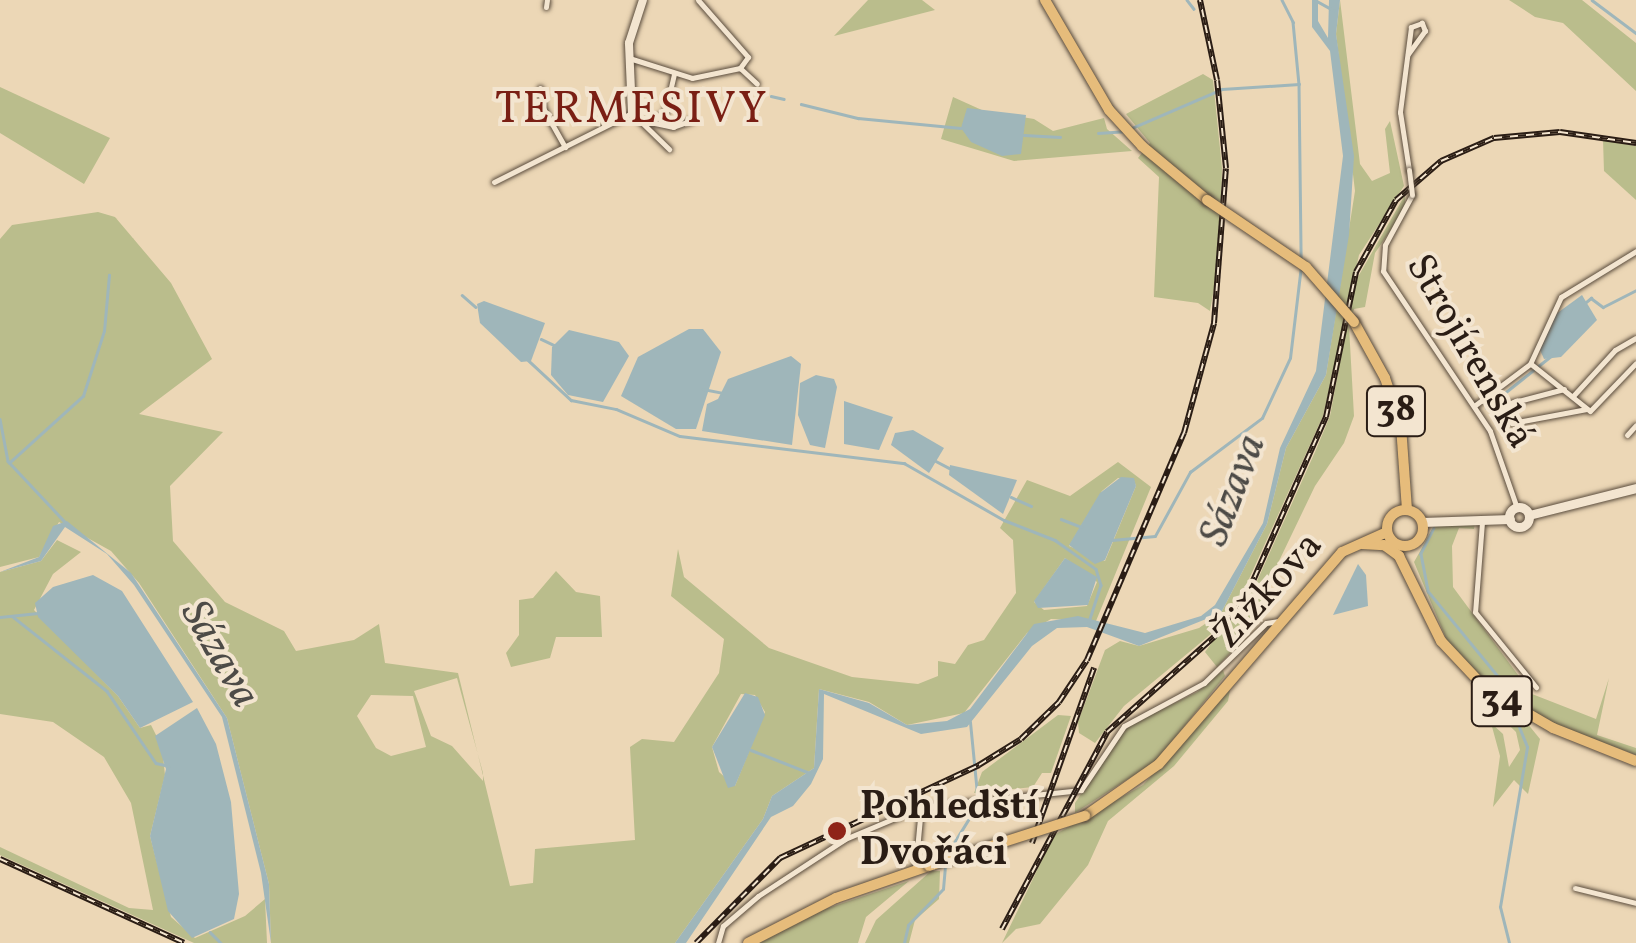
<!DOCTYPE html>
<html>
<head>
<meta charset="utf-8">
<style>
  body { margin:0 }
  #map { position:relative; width:1636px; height:943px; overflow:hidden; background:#ecd7b6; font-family:Vollkorn,serif }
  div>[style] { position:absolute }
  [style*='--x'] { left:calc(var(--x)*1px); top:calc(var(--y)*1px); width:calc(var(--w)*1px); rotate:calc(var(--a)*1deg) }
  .green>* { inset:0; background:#babd8c }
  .water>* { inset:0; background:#9fb6ba }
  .stream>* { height:2.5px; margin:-1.25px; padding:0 1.25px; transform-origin:1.25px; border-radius:1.25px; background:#9fb6ba }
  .roads { filter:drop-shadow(0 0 2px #5a4c3d) drop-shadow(0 0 2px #5a4c3d) }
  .minor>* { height:5px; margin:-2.5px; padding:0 2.5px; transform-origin:2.5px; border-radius:2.5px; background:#f3e5d0 }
  .tertiary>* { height:8px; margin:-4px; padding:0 4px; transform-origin:4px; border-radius:4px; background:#f3e5d0 }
  .secondary>* { height:9px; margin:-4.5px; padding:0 4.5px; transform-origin:4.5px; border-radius:4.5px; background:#f3e5d0 }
  .secondary>.ring { margin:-4.5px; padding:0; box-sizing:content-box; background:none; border:9px solid #f3e5d0; border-radius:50% }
  .primary>* { height:10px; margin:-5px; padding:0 5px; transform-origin:5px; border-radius:5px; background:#e6bc7b }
  .primary>.ring { margin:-5px; padding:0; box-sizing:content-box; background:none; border:10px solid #e6bc7b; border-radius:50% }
  .rail>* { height:6px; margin-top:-3px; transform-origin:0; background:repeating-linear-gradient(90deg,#f3e5d0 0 8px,#2a1d15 0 16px); box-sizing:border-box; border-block:2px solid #2a1d15 }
  .bridges { filter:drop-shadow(0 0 2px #5a4c3d) drop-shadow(0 0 2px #5a4c3d) }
  .minor-bridge>* { height:5px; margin:-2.5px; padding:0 2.5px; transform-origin:2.5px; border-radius:2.5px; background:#f3e5d0 }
  .primary-bridge>* { height:10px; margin:-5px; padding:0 5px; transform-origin:5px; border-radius:5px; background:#e6bc7b }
  .dots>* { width:28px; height:28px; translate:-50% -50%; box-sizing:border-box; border:5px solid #f3e5d0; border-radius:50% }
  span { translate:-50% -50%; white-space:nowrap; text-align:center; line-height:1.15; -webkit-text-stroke:8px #f3e5d0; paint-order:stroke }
  .shield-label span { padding:2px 8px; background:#f3e5d0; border:2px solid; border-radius:8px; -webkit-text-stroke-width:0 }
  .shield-label { font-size:38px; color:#2a1d15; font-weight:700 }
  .street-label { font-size:40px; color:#2a1d15 }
  .poi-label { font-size:40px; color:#2a1d15; font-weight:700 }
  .left { translate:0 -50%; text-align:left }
  .water-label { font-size:42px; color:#4d4b47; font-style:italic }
  .quarter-label { font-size:45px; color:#7a1f14; letter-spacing:2.5px }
</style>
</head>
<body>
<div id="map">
  <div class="green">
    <i style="clip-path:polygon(868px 0,922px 0,935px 10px,834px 36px)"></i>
    <i style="clip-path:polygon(1340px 0,1360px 164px,1372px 181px,1390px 173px,1385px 129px,1390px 121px,1404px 186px,1359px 255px,1323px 416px,1244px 590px,1211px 634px,1124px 706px,1095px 743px,1079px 733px,1078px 722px,1105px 650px,1120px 641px,1139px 646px,1199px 628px,1221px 613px,1267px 524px,1286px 448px,1326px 375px,1355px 191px,1336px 34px)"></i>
    <i style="clip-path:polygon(1509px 0,1582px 0,1636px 43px,1636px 91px,1563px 23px,1535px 17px)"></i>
    <i style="clip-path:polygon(1203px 74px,1213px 80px,1222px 168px,1220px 255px,1210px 311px,1198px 303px,1154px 297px,1159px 177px,1138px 158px,1150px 143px,1126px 114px)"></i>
    <i style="clip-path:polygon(0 87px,110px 138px,84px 184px,0 133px)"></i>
    <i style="clip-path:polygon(953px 97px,984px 111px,1034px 119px,1053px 131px,1104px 118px,1107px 129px,1132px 151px,1014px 161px,991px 154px,941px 139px)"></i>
    <i style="clip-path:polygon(1603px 140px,1636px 146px,1636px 200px,1604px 171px)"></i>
    <i style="clip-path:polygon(1405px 195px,1405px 209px,1375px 253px,1365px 307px,1354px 309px,1349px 326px,1354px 416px,1344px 443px,1315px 486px,1267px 586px,1263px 618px,1217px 667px,1205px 652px,1257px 581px,1315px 452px,1330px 416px,1355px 282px)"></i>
    <i style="clip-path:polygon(evenodd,98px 212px,115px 217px,171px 283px,212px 359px,139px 414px,223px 432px,170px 486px,173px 541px,225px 602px,284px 631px,296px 651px,354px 640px,379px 624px,385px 663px,458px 673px,510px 886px,533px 883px,535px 849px,635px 840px,630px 747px,642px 739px,674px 742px,719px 673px,724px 639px,671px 596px,678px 549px,684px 577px,769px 648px,852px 677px,918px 684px,938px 676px,938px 661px,955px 664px,968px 645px,984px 640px,1016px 593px,1013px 540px,1000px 528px,1027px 480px,1070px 496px,1118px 462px,1151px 487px,1096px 621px,1051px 619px,1027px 633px,964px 713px,907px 725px,869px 702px,819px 689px,814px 768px,772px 796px,763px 819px,675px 943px,271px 943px,269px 884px,227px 718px,139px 583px,111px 551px,59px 522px,39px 557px,0 567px,0 239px,12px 225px,98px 212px,1118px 478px,1133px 478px,1136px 486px,1105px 561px,1069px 546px,1102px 491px,1118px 478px,98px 212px,1065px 558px,1097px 582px,1087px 606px,1044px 610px,1034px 602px,1065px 558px,98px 212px,457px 678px,483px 773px,483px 781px,452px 746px,431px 736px,414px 691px,457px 678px,98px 212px,741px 694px,755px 695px,765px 712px,735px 786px,719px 772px,712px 747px,741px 694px,98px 212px,371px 695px,413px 696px,426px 747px,391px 756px,376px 748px,357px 716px,371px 695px)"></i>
    <i style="clip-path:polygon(1436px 523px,1475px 523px,1474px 529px,1459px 528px,1452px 546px,1453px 587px,1532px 694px,1596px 719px,1609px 678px,1597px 735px,1636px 748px,1636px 755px,1563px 728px,1488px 685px,1448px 643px,1414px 562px)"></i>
    <i style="clip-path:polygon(57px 540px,81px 552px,53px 574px,34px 610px,118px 696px,140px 728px,151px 725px,162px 747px,165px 775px,150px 836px,171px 917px,195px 938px,245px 916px,265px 899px,267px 943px,194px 943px,0 855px,0 847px,129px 908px,153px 910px,131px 803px,104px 757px,53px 722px,0 714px,0 572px,41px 561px)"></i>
    <i style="clip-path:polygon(556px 571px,576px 592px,600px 596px,602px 637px,556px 637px,550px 658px,511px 667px,506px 653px,519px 635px,519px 600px,533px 598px)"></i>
    <i style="clip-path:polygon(1223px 670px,1225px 676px,1156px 761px,1075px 813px,1075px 803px,1126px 727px,1197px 692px)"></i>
    <i style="clip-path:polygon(1230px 690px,1228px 701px,1174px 766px,1108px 821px,1088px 865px,1040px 924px,1016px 929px,1002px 943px,1054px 835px,1143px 785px)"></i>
    <i style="clip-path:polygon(1477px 694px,1527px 723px,1540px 739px,1528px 794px,1514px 780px,1493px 807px,1500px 756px,1491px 723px,1503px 734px,1509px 767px,1520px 750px,1516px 732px)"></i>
    <i style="clip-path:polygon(1058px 715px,1071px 716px,1051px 773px,1042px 773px,1033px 787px,974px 793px,982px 772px)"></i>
    <i style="clip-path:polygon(931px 871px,940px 871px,939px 899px,915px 920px,909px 943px,865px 943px,876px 920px)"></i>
    <i style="clip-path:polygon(909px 881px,866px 917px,858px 943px,759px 943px,825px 909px)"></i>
  </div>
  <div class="water">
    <i style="clip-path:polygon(1312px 0,1318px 0,1318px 21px,1328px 38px,1329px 0,1340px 0,1336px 34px,1354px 156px,1349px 235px,1326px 375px,1286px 448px,1267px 524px,1221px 613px,1139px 646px,1087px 627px,1057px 628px,1032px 646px,967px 727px,921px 734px,824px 694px,823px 759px,811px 784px,793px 806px,771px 817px,686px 943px,675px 943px,763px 819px,772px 796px,814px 768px,819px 689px,869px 703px,907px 725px,947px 721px,970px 709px,1034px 624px,1078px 616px,1145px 633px,1201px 616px,1215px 605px,1263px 523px,1280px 448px,1316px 371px,1343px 156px,1330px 51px,1312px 27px)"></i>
    <i style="clip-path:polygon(967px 108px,1026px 115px,1021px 154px,1002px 156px,971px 142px,961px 128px)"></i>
    <i style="clip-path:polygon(1582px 295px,1597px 320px,1561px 357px,1544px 359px,1540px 350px,1556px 314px)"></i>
    <i style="clip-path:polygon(484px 301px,545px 323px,531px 361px,521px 362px,480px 323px,477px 304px)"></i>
    <i style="clip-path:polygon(689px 329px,703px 329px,721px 352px,696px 429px,676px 429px,621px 396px,638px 357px)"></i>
    <i style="clip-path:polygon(569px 330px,619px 342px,629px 356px,603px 402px,568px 395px,551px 375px,552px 347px)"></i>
    <i style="clip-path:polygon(791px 356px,801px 364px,792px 445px,702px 431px,707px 404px,718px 399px,728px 379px)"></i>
    <i style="clip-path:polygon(816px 375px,834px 379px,837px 387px,825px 448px,810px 445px,798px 415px,800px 383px)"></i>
    <i style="clip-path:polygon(844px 401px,893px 417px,879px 450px,844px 444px)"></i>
    <i style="clip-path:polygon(913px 430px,944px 448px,929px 473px,891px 445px,895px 433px)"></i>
    <i style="clip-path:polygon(950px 465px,1017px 480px,1003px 514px,949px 475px)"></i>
    <i style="clip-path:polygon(1121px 477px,1134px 478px,1136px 486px,1105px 560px,1095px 564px,1069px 545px,1100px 493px)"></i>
    <i style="clip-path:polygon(67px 521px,131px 573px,227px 718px,269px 884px,271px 943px,261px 873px,222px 717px,134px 585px,107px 554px,65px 527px,41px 561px,0 572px,39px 557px,53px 526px)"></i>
    <i style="clip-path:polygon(1065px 558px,1097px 577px,1088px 605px,1038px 608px,1034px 601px)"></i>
    <i style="clip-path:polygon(1358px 564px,1366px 575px,1368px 606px,1333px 615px)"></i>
    <i style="clip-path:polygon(93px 575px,122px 591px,193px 702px,140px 728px,118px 696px,38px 617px,35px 603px,53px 587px)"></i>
    <i style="clip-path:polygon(745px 693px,758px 697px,765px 715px,735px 786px,728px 788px,712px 747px)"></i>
    <i style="clip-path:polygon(197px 708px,216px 744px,231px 802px,239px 894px,234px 919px,192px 938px,168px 911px,150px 836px,166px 769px,155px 736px)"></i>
  </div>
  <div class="stream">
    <i style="--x:1187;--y:0;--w:11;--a:52"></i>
    <i style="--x:1282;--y:0;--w:25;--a:63"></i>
    <i style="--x:1293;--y:22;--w:62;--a:84.5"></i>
    <i style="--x:1299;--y:84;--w:174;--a:89.3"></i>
    <i style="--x:1315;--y:0;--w:21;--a:29"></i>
    <i style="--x:1592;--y:0;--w:55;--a:36.9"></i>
    <i style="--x:771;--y:96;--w:13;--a:13"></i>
    <i style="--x:801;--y:104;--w:59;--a:13.8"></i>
    <i style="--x:858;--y:118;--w:103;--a:5.5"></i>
    <i style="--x:1132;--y:128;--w:98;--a:-23.4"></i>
    <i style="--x:1222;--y:89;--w:77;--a:-3.7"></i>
    <i style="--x:1098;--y:133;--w:26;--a:-4"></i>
    <i style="--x:1024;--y:135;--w:36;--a:3"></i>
    <i style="--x:462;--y:295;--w:18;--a:41"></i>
    <i style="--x:1585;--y:303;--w:8;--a:-40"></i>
    <i style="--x:1591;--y:298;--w:15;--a:37"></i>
    <i style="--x:1603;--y:307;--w:37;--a:-27"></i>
    <i style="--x:541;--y:339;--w:17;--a:25"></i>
    <i style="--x:528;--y:360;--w:59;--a:42.9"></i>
    <i style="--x:571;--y:400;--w:46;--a:11.3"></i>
    <i style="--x:616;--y:409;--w:69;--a:22.9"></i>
    <i style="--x:680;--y:436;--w:226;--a:6.9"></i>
    <i style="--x:904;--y:463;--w:115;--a:29.7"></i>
    <i style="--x:1004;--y:520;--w:55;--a:21.4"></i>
    <i style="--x:1055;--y:540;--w:50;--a:35.3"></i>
    <i style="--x:1096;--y:569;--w:17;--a:73"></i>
    <i style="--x:1101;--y:585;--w:38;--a:108"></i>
    <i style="--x:703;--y:389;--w:21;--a:11"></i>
    <i style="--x:1486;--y:408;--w:83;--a:-38.7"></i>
    <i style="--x:0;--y:419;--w:43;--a:79.2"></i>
    <i style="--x:8;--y:461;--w:83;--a:46.9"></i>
    <i style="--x:934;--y:460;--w:17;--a:28"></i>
    <i style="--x:9;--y:463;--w:100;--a:-42.2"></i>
    <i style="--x:83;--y:396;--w:68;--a:-72.1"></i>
    <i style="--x:104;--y:331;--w:56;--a:-84.9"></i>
    <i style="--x:1011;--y:497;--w:22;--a:24"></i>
    <i style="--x:1061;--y:519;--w:22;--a:21"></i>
    <i style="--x:1434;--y:528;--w:29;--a:117"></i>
    <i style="--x:1421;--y:554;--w:38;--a:79"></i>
    <i style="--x:1428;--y:591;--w:139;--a:50.6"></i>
    <i style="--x:1112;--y:540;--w:43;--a:-5.3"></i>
    <i style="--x:1155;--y:536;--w:73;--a:-61.3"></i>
    <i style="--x:1190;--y:472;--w:90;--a:-36.9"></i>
    <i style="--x:1262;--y:418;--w:66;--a:-65"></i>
    <i style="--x:1290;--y:358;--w:93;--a:-83.2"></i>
    <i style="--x:12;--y:616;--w:121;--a:38.3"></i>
    <i style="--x:107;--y:691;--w:87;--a:55.8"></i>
    <i style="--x:156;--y:763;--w:13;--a:13"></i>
    <i style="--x:0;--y:617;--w:38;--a:-6"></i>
    <i style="--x:751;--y:750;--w:63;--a:21.3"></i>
    <i style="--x:947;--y:854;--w:59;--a:-58.2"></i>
    <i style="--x:978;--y:804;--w:82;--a:-95.6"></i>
    <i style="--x:210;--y:932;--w:16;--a:45"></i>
    <i style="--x:904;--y:943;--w:18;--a:-77"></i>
    <i style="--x:908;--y:925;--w:50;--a:-45.8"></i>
    <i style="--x:943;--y:889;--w:22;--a:-85"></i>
    <i style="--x:1509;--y:943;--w:37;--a:-104"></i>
    <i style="--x:1500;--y:907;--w:162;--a:-80.4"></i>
    <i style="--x:1527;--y:747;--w:29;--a:-112"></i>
  </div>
  <div class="roads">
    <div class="minor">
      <i style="--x:698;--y:0;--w:76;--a:48.7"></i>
      <i style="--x:748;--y:57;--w:14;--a:126"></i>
      <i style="--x:546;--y:7;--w:7;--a:-82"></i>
      <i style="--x:1408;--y:54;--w:29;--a:-54"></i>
      <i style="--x:1425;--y:31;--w:9;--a:-111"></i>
      <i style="--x:1422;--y:23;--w:12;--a:160"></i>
      <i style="--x:1411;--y:27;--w:86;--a:97.4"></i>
      <i style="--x:1400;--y:112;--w:59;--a:81.2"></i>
      <i style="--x:629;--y:58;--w:66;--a:17.6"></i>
      <i style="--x:692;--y:78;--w:49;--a:-11.8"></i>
      <i style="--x:740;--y:68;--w:23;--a:43"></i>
      <i style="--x:540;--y:88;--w:20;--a:81"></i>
      <i style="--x:543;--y:108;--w:45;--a:60.6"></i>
      <i style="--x:649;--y:122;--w:18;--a:-29"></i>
      <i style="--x:665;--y:113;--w:40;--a:-77"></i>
      <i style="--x:650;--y:122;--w:24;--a:12"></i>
      <i style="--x:673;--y:127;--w:20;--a:-20"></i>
      <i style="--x:494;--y:182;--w:154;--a:-26.6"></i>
      <i style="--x:632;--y:113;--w:52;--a:44.2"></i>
      <i style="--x:1412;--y:195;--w:57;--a:118.4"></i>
      <i style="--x:1385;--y:245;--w:26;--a:94"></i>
      <i style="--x:1383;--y:271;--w:192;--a:56.2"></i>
      <i style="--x:1490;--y:431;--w:82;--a:70.7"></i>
      <i style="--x:1531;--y:364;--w:75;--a:38.5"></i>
      <i style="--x:1590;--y:411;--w:66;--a:-46.2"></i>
      <i style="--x:1564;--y:389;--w:59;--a:165.3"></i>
      <i style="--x:1507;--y:404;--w:20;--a:75"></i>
      <i style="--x:1512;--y:423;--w:76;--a:-10.6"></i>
      <i style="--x:1573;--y:396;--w:62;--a:-47.6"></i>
      <i style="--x:1615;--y:350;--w:24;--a:-30"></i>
      <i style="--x:1474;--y:406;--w:70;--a:-36.9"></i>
      <i style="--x:1530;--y:364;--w:74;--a:-65.2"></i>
      <i style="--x:1561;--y:297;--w:88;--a:-31.5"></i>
      <i style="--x:1627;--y:435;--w:13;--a:-48"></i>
      <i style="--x:1482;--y:522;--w:90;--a:94.4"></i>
      <i style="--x:1475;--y:612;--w:97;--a:50.9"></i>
      <i style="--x:915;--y:871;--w:64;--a:-84.6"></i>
      <i style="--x:1575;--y:888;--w:63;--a:13.8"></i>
      <i style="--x:718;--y:943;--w:18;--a:-74"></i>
      <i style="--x:723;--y:926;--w:46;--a:-40.6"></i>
      <i style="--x:758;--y:896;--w:104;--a:-33.2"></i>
      <i style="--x:845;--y:839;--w:82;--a:-22.8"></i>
      <i style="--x:921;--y:807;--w:161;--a:-6.1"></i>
      <i style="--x:1081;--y:790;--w:77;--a:-56.1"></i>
      <i style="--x:1124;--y:726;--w:91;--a:-28.3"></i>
      <i style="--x:1204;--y:683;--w:86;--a:-44.1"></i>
      <i style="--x:1266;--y:623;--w:13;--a:-9"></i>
    </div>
    <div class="tertiary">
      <i style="--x:632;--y:113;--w:70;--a:-92.5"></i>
      <i style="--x:629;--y:43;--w:45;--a:-72"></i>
    </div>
    <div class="secondary">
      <i class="ring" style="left:1509px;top:507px;width:11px;height:11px"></i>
      <i style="--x:1529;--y:515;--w:110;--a:-14.2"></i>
      <i style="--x:1422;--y:522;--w:88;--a:-2"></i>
    </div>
    <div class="primary">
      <i style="--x:1045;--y:0;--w:127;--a:59.8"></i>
      <i style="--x:1109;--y:110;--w:49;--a:47.5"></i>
      <i style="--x:1142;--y:146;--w:85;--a:39.7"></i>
      <i style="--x:1354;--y:322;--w:64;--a:61"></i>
      <i style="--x:1385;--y:378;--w:51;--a:71.6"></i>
      <i style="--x:1401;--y:426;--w:84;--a:85.9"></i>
      <i class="ring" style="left:1387px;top:510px;width:26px;height:26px"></i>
      <i style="--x:1362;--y:544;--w:22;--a:3"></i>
      <i style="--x:1384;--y:545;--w:19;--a:36"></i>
      <i style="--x:1399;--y:556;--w:95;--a:63.7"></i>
      <i style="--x:1441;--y:641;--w:66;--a:46.8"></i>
      <i style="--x:1486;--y:689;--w:78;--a:30.2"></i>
      <i style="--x:1553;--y:728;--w:89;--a:21.7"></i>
      <i style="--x:1085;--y:816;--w:90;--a:-35.1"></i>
      <i style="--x:1159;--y:764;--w:280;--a:-49.2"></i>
      <i style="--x:1342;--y:552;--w:49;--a:-24"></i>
      <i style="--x:748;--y:943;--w:99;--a:-27.1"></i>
      <i style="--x:836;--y:898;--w:98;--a:-19"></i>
    </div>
  </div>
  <div class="rail">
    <i style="--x:1032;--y:843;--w:186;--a:-70.5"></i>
    <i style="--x:0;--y:859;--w:202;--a:24.5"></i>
    <i style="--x:1002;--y:929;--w:223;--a:-61.9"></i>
    <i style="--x:1107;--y:732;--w:143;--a:-41.6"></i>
    <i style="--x:1214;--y:637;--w:56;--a:-52.9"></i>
    <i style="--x:1248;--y:592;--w:192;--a:-66"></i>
    <i style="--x:1326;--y:417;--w:148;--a:-78.3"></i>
    <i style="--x:1356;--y:272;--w:82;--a:-60.9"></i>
    <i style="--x:1396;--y:200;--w:60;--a:-40.9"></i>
    <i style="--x:1441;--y:161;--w:58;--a:-23.5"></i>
    <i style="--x:1494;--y:138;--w:66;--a:-5.2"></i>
    <i style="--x:1560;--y:132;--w:77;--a:8.2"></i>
    <i style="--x:696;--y:943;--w:120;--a:-45.3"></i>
    <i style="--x:780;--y:858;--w:220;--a:-25"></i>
    <i style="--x:979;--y:765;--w:49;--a:-31.8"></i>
    <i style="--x:1021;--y:739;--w:53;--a:-44.2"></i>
    <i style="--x:1059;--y:702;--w:50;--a:-56.3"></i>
    <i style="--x:1087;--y:660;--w:247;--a:-66.9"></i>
    <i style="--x:1184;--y:433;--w:114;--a:-74.7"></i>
    <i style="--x:1214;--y:323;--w:155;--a:-85.6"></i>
    <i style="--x:1226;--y:168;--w:88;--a:-95.8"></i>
    <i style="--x:1217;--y:80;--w:82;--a:-102"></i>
  </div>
  <div class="bridges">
    <div class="minor-bridge">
      <i style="--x:1409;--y:170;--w:25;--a:83"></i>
    </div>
    <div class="primary-bridge">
      <i style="--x:1207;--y:200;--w:120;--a:34.1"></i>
      <i style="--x:1306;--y:267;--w:73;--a:48.9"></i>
      <i style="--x:929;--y:866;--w:164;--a:-17.8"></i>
    </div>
  </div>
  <div class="dots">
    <i style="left:837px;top:831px;background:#8f2418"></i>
  </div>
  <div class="shield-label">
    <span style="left:1396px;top:411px">38</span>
    <span style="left:1502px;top:701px">34</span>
  </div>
  <div class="street-label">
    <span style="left:1469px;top:352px;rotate:60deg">Strojírenská</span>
    <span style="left:1269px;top:591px;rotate:-48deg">Žižkova</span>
  </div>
  <div class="poi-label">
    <span class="left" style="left:860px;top:831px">Pohledští<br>Dvořáci</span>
  </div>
  <div class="water-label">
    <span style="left:1235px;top:491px;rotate:-69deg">Sázava</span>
    <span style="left:218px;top:655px;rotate:60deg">Sázava</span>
  </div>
  <div class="quarter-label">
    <span style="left:632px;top:111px">TERMESIVY</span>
  </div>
</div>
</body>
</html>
